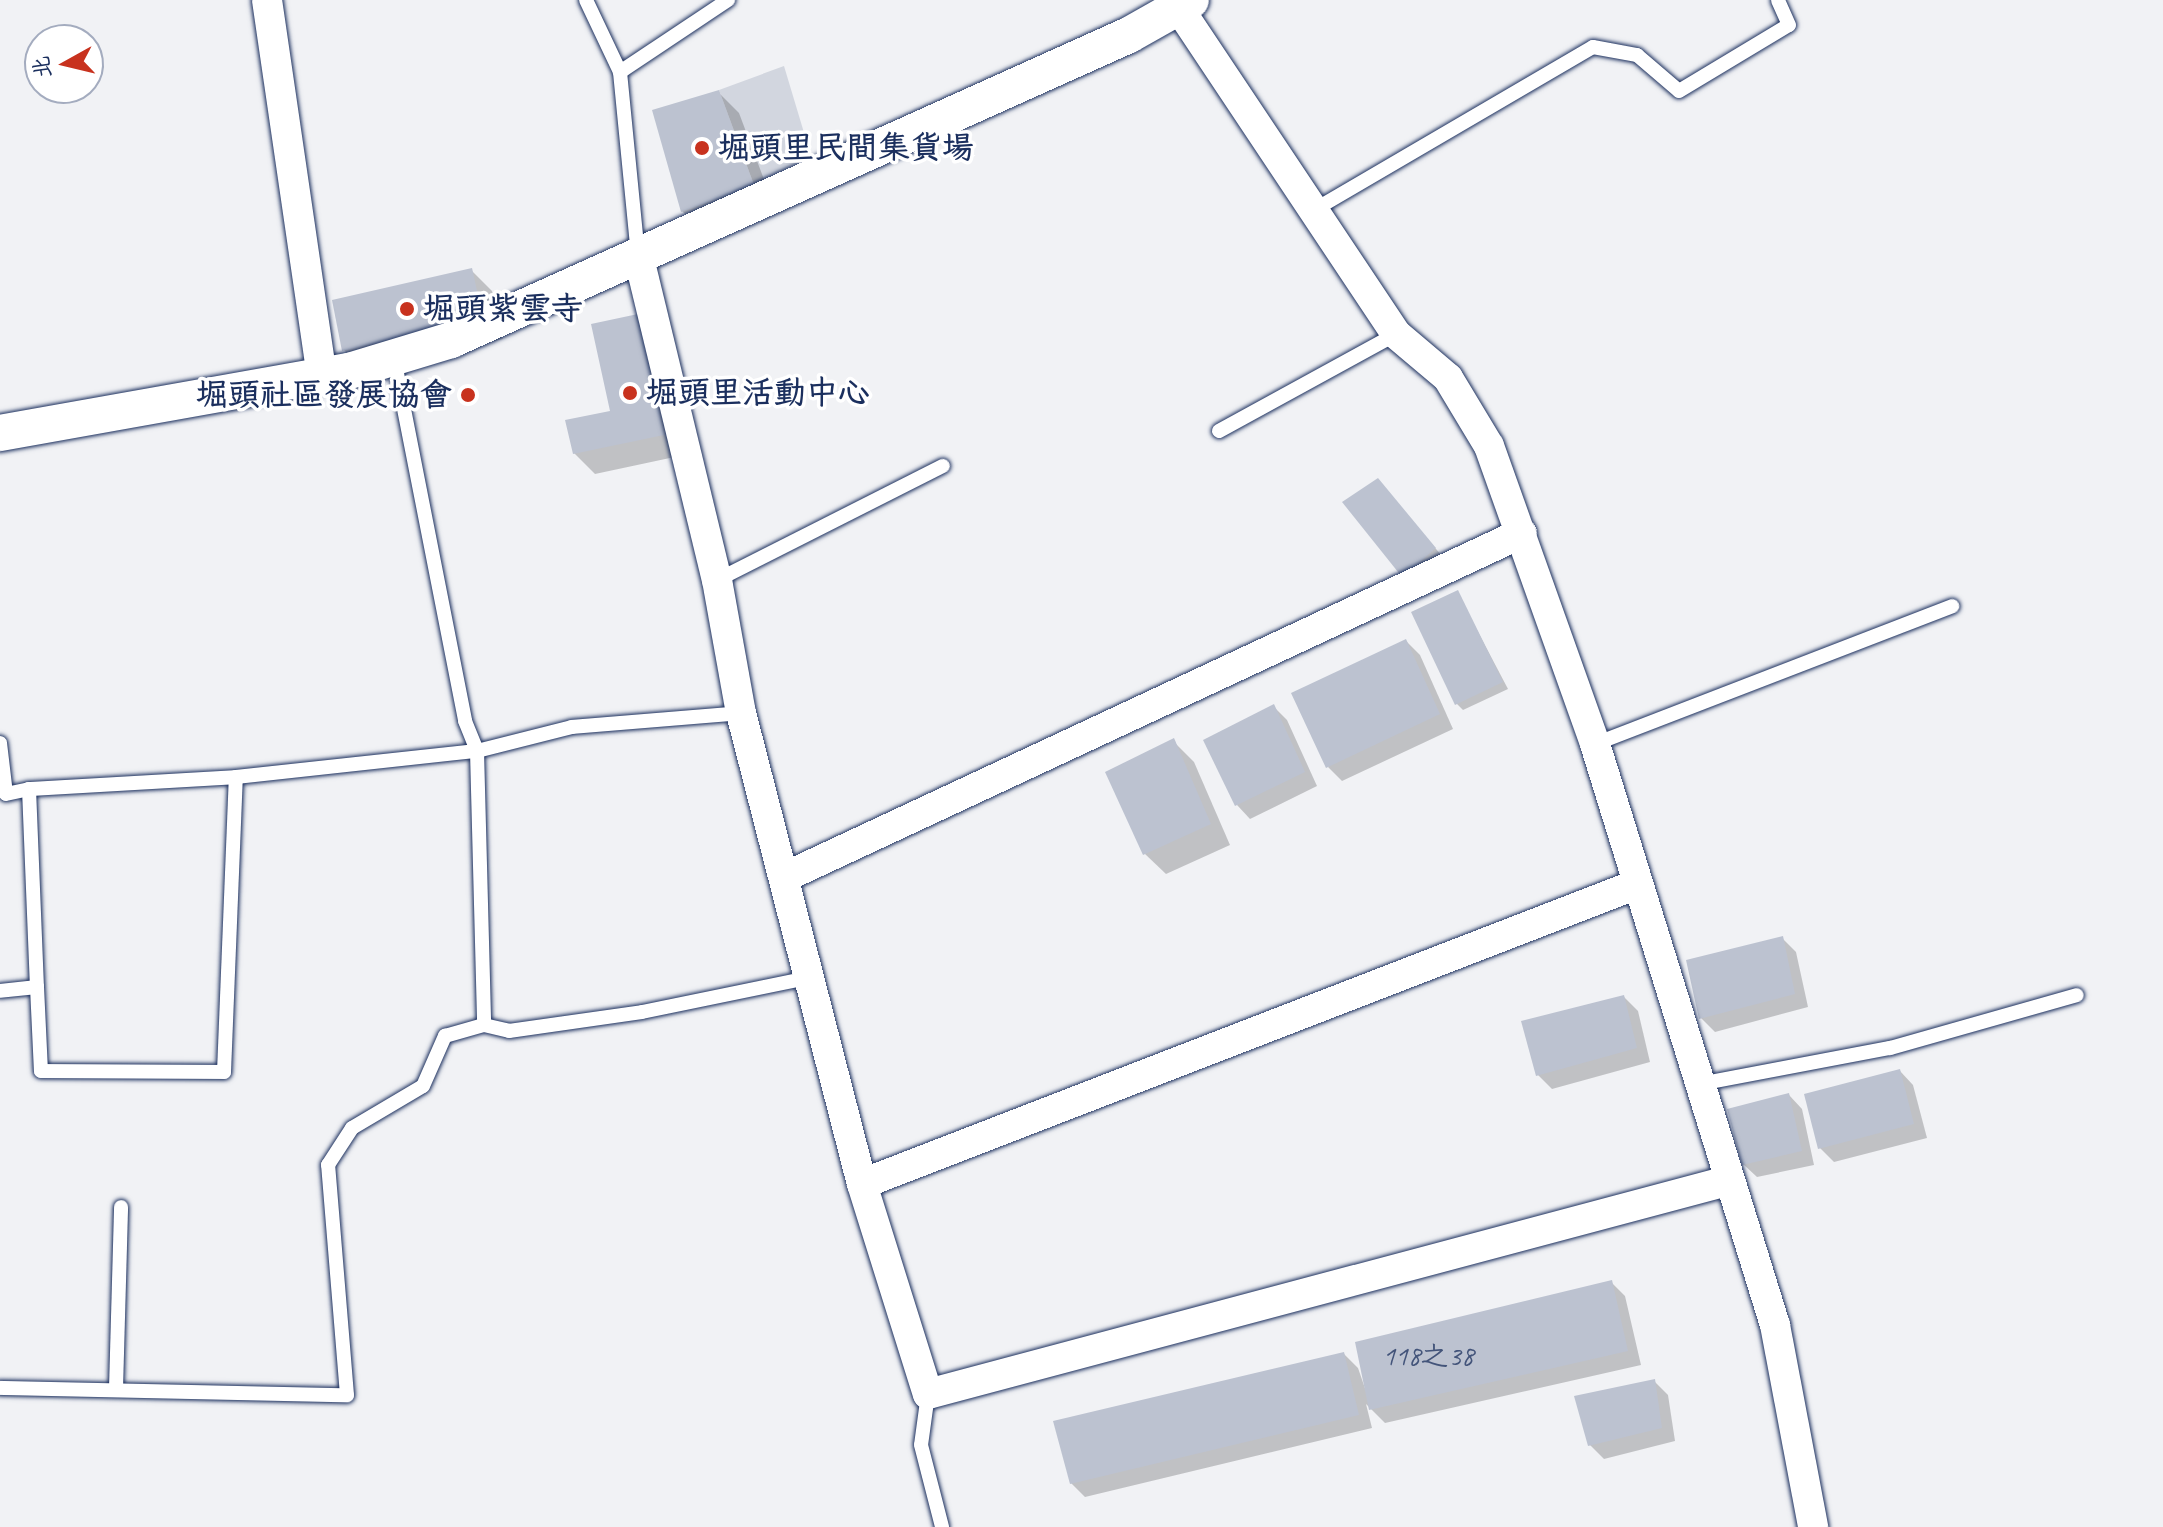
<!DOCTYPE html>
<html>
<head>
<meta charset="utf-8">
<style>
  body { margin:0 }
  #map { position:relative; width:2163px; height:1527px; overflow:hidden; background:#f1f2f5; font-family:Caveat,"LXGW WenKai TC",sans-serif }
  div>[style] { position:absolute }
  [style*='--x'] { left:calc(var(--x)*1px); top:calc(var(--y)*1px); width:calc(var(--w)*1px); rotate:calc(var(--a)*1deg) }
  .green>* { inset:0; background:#d2d6df }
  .shadow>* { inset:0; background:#0003 }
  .building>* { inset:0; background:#bcc2d0 }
  .roads { filter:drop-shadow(0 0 2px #1b2f5e) drop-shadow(0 0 2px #1b2f5e) }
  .service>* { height:14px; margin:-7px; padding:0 7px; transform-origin:7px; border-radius:7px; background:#fff }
  .minor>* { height:30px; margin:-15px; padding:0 15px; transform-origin:15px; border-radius:15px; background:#fff }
  .tertiary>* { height:36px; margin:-18px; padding:0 18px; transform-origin:18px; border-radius:18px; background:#fff }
  .dots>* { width:22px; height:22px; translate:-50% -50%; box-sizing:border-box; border:4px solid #fff; border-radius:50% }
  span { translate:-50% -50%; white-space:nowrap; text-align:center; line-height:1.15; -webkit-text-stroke:7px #fff; paint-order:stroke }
  .number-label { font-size:28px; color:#43547a }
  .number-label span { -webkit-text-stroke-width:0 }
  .poi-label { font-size:32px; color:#1b2f5e; font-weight:700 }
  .left { translate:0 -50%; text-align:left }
  .right { translate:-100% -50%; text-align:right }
  .north { position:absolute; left:24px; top:24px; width:80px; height:80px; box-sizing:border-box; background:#fff; border:2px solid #a4acbf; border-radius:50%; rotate:262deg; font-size:22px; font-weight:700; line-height:32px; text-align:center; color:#1b2f5e }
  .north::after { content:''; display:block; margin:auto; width:28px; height:36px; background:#c8321e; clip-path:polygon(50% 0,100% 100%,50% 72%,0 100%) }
</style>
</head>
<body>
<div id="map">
  <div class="green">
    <i style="clip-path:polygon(784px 66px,811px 156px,754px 185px,719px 90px)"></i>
  </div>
  <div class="shadow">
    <i style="clip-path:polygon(718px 92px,739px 113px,774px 206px,703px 232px,682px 211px)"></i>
    <i style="clip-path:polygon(471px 270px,492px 291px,503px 339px,365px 371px,344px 350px)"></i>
    <i style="clip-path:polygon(638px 317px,684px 455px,595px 474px,574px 453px,612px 413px)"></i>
    <i style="clip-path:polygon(1378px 481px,1448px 563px,1417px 589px)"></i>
    <i style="clip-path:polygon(1457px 592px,1508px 689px,1463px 710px,1457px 704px)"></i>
    <i style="clip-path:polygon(1406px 641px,1420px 655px,1453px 729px,1342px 781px,1328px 767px)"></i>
    <i style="clip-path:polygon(1273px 706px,1287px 720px,1317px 786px,1250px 819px,1237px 805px)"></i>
    <i style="clip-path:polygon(1173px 741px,1194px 762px,1230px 845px,1166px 874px,1145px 854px)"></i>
    <i style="clip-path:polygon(1782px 938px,1796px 952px,1808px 1007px,1715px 1032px,1701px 1018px)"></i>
    <i style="clip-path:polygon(1624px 997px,1638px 1011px,1650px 1062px,1552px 1089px,1538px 1075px)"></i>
    <i style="clip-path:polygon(1900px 1071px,1913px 1085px,1927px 1138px,1834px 1162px,1820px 1148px)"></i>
    <i style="clip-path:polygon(1789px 1095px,1802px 1109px,1814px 1165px,1757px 1177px,1743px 1164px)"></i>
    <i style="clip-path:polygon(1611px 1282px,1625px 1296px,1641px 1365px,1385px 1423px,1366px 1404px,1372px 1428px,1085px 1497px,1071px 1483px,1344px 1354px,1358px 1368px,1368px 1397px)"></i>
    <i style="clip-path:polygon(1654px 1381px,1668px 1395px,1675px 1441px,1604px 1459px,1590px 1445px)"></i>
  </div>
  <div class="building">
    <i style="clip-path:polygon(719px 90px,754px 185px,681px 212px,652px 110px)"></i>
    <i style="clip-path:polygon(472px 268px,483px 318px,342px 351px,332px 300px)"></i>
    <i style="clip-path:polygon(638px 314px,664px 435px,573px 454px,565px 420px,610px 411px,591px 324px)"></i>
    <i style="clip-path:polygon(1378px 478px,1436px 548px,1402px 577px,1342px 502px)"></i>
    <i style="clip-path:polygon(1458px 590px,1503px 682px,1455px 705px,1411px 612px)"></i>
    <i style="clip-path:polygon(1406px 639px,1440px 714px,1326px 768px,1291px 693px)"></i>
    <i style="clip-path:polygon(1274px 704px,1305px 772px,1235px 806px,1203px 740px)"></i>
    <i style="clip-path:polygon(1174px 738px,1211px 824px,1143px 855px,1105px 772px)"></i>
    <i style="clip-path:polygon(1783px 936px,1795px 994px,1699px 1019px,1686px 960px)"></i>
    <i style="clip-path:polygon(1624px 995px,1637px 1048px,1536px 1076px,1521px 1021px)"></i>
    <i style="clip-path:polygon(1900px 1069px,1914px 1124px,1818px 1149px,1804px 1094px)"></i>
    <i style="clip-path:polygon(1789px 1093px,1802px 1151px,1742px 1165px,1727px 1109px)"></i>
    <i style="clip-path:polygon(1612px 1280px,1628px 1351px,1369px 1410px,1355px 1342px)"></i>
    <i style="clip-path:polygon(1344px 1352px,1359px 1415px,1070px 1484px,1053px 1421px)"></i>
    <i style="clip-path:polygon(1655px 1379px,1662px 1428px,1588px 1446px,1574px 1396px)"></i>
  </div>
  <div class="roads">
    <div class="service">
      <i style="--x:586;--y:0;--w:80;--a:64.7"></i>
      <i style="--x:620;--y:72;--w:183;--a:84.4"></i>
      <i style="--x:620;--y:72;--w:130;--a:-33.7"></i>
      <i style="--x:1314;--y:210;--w:323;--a:-30.3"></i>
      <i style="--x:1593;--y:47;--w:45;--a:10.3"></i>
      <i style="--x:1637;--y:55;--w:55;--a:40.6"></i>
      <i style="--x:1679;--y:91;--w:128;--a:-31"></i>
      <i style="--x:1789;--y:25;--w:27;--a:-114"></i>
      <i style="--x:394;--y:358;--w:370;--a:78.9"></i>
      <i style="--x:465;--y:721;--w:32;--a:68"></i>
      <i style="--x:477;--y:751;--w:274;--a:88.5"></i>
      <i style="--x:484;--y:1025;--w:26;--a:13"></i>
      <i style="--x:509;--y:1031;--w:134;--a:-8.1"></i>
      <i style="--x:642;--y:1012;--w:174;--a:-11.6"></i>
      <i style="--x:1219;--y:431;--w:202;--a:-28.7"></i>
      <i style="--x:717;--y:580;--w:253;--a:-26.8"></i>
      <i style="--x:0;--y:743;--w:51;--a:83.3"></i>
      <i style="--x:6;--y:794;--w:24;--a:-12"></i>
      <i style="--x:29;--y:789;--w:198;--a:87.7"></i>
      <i style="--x:37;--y:987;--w:37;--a:174"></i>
      <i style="--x:1595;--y:744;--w:383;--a:-21.1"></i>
      <i style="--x:29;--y:789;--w:207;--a:-3.3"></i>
      <i style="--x:37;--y:987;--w:84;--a:87.3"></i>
      <i style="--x:41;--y:1071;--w:183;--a:0.3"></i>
      <i style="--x:224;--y:1072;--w:295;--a:-87.7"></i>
      <i style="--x:236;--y:777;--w:242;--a:-6.2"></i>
      <i style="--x:477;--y:751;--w:98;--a:-14.2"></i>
      <i style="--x:572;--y:727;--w:170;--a:-4.7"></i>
      <i style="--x:1699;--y:1084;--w:194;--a:-10.7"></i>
      <i style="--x:1890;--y:1048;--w:194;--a:-15.8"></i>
      <i style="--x:0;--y:1388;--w:347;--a:1.2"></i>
      <i style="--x:347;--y:1395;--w:231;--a:-94.7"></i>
      <i style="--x:328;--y:1165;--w:44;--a:-57"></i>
      <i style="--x:352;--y:1128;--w:82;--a:-30.6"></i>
      <i style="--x:423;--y:1086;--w:55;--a:-66.3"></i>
      <i style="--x:445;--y:1036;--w:41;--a:-15.8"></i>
      <i style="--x:116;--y:1389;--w:182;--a:-88.4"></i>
      <i style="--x:928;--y:1394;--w:51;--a:97.8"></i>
      <i style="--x:921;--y:1445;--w:85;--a:75.6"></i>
    </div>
    <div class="minor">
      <i style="--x:267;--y:0;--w:379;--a:81.7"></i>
      <i style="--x:1180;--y:10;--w:389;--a:56.3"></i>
      <i style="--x:1396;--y:334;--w:68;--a:40.2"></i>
      <i style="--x:1448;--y:378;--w:79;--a:58.9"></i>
      <i style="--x:1489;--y:446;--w:316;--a:70.4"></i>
      <i style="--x:1595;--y:744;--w:608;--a:72.79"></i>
      <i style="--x:1775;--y:1325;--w:206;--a:79.3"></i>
      <i style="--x:638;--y:254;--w:335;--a:76.4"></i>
      <i style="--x:717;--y:580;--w:135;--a:79.8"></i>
      <i style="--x:741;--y:713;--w:486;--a:75.6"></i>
      <i style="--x:862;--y:1184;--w:220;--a:72.6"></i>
      <i style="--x:928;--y:1394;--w:827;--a:-14.93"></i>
      <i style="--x:785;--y:877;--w:813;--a:-25.02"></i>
      <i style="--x:862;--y:1184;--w:829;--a:-21.15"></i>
    </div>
    <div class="tertiary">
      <i style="--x:0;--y:433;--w:354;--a:-10.1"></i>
      <i style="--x:349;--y:371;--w:107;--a:-16.9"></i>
      <i style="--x:451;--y:340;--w:743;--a:-24.22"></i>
      <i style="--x:1129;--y:35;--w:71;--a:-29.4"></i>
    </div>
  </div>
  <div class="dots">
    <i style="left:702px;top:148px;background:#c8321e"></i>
    <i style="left:407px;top:309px;background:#c8321e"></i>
    <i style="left:630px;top:393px;background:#c8321e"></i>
    <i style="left:468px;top:395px;background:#c8321e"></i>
  </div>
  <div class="number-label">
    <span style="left:1428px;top:1356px">118之38</span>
  </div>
  <div class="poi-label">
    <span class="left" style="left:718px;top:148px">堀頭里民間集貨場</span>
    <span class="left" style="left:423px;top:309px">堀頭紫雲寺</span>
    <span class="left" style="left:646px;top:393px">堀頭里活動中心</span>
    <span class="right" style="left:452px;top:395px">堀頭社區發展協會</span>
  </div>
  <div class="north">北</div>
</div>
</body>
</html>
